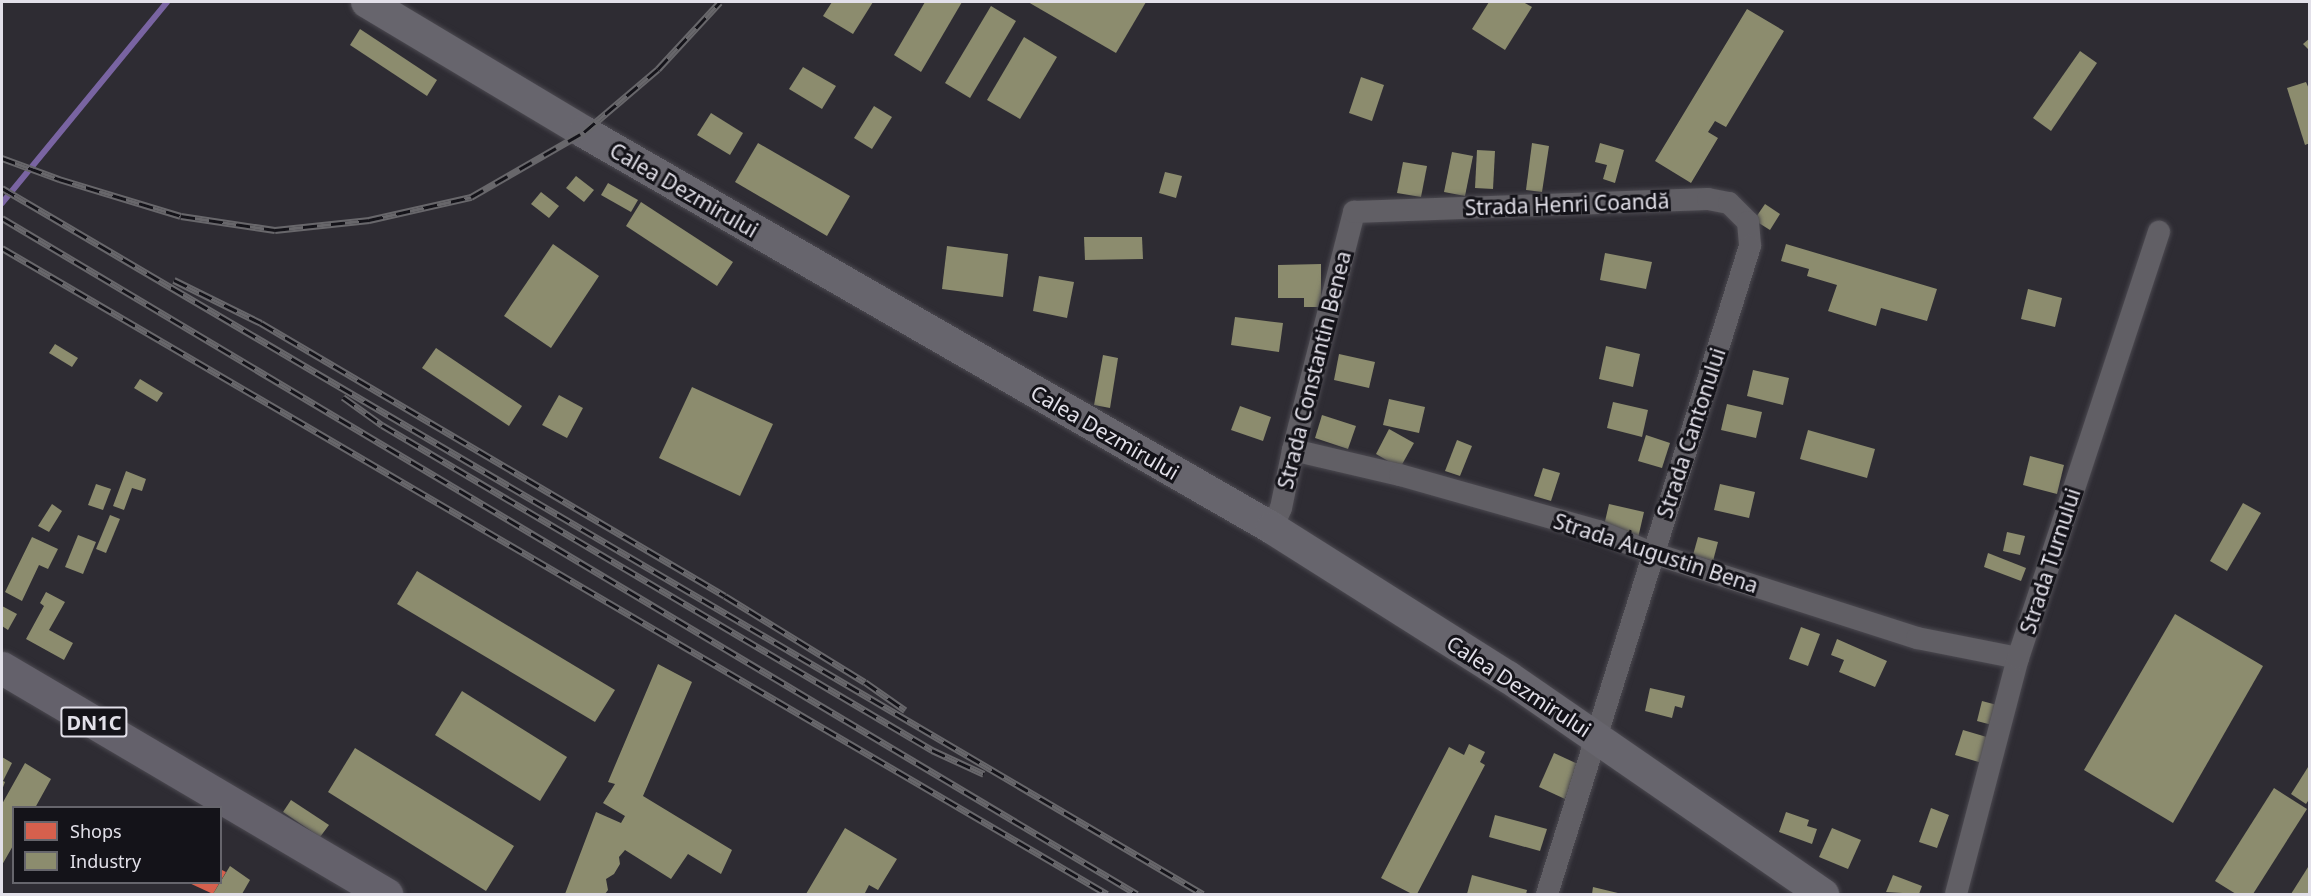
<!DOCTYPE html>
<html>
<head>
<meta charset="utf-8">
<style>
  body { margin:0 }
  #map { position:relative; width:2311px; height:896px; overflow:hidden; background:#2e2c33; font-family:"Noto Sans",sans-serif }
  div>[style] { position:absolute }
  [style*='--x'] { left:calc(var(--x)*1px); top:calc(var(--y)*1px); width:calc(var(--w)*1px); rotate:calc(var(--a)*1deg) }
  .shops>* { inset:0; background:#d6604d }
  .industry>* { inset:0; background:#8c8c6e }
  .stream>* { height:6px; margin:-3px; padding:0 3px; transform-origin:3px; border-radius:3px; background:#7964a2 }
  .roads { filter:drop-shadow(0 0 2px #4b4950) drop-shadow(0 0 2px #4b4950) }
  .street>* { height:22px; margin:-11px; padding:0 11px; transform-origin:11px; border-radius:11px; background:#615f65 }
  .secondary>* { height:32px; margin:-16px; padding:0 16px; transform-origin:16px; border-radius:16px; background:#67656d }
  .primary>* { height:33px; margin:-16.5px; padding:0 16.5px; transform-origin:16.5px; border-radius:16.5px; background:#64616b }
  .rail>* { height:7px; margin-top:-3.5px; transform-origin:0; background:repeating-linear-gradient(90deg,#141319 0 14px,#68676b 0 28px); box-sizing:border-box; border-block:2px solid #68676b }
  span { translate:-50% -50%; white-space:nowrap; text-align:center; line-height:1.15; -webkit-text-stroke:6px #141319; paint-order:stroke }
  .shield-label span { padding:2px 4px; background:#141319; border:2px solid; border-radius:4px; -webkit-text-stroke-width:0 }
  .shield-label { font-size:20px; color:#e2e0e9; font-weight:700 }
  .street-label { font-size:21px; color:#e2e0e9 }
  .frame { position:absolute; inset:0; border:3px solid #e2e0e9; pointer-events:none }
  .legend { position:absolute; left:12px; top:806px; width:210px; height:78px; box-sizing:border-box; background:#141319; border:2px solid #66656c; margin:0; padding:8px 10px; list-style:none; font-size:18px; color:#e2e0e9 }
  .legend li { display:flex; align-items:center; gap:12px; height:30px }
  .legend b { width:30px; border:2px solid #66656c }
</style>
</head>
<body>
<div id="map">
  <div class="shops">
    <i style="clip-path:polygon(220px 869px,226px 872px,220px 882px)"></i>
    <i style="clip-path:polygon(187px 882px,220px 882px,213px 894px)"></i>
  </div>
  <div class="industry">
    <i style="clip-path:polygon(832px 2px,873px 2px,853px 34px,823px 16px)"></i>
    <i style="clip-path:polygon(925px 2px,962px 2px,921px 72px,894px 55px)"></i>
    <i style="clip-path:polygon(1028px 2px,1146px 2px,1116px 53px)"></i>
    <i style="clip-path:polygon(1489px 2px,1523px 2px,1532px 7px,1505px 50px,1472px 29px)"></i>
    <i style="clip-path:polygon(991px 6px,1016px 21px,970px 98px,945px 83px)"></i>
    <i style="clip-path:polygon(1747px 9px,1784px 31px,1726px 127px,1715px 121px,1708px 132px,1718px 138px,1691px 183px,1655px 161px)"></i>
    <i style="clip-path:polygon(360px 29px,437px 80px,427px 96px,350px 45px)"></i>
    <i style="clip-path:polygon(1024px 37px,1057px 57px,1020px 119px,987px 100px)"></i>
    <i style="clip-path:polygon(2310px 38px,2310px 51px,2303px 44px)"></i>
    <i style="clip-path:polygon(2080px 51px,2097px 63px,2051px 131px,2033px 118px)"></i>
    <i style="clip-path:polygon(803px 67px,836px 86px,822px 109px,789px 89px)"></i>
    <i style="clip-path:polygon(1361px 77px,1384px 85px,1372px 121px,1349px 113px)"></i>
    <i style="clip-path:polygon(2306px 82px,2310px 91px,2310px 143px,2305px 145px,2287px 88px)"></i>
    <i style="clip-path:polygon(874px 106px,892px 117px,872px 149px,854px 138px)"></i>
    <i style="clip-path:polygon(711px 113px,743px 133px,730px 155px,697px 135px)"></i>
    <i style="clip-path:polygon(758px 143px,850px 196px,827px 236px,735px 182px)"></i>
    <i style="clip-path:polygon(1532px 143px,1549px 146px,1542px 192px,1526px 190px)"></i>
    <i style="clip-path:polygon(1600px 143px,1624px 150px,1615px 183px,1603px 179px,1607px 165px,1595px 162px)"></i>
    <i style="clip-path:polygon(1477px 150px,1495px 151px,1493px 189px,1475px 188px)"></i>
    <i style="clip-path:polygon(1452px 152px,1473px 156px,1465px 196px,1444px 192px)"></i>
    <i style="clip-path:polygon(1403px 162px,1427px 166px,1421px 197px,1397px 193px)"></i>
    <i style="clip-path:polygon(1165px 172px,1182px 176px,1176px 198px,1159px 193px)"></i>
    <i style="clip-path:polygon(576px 176px,594px 190px,584px 202px,566px 188px)"></i>
    <i style="clip-path:polygon(608px 183px,638px 200px,631px 212px,601px 195px)"></i>
    <i style="clip-path:polygon(541px 192px,559px 206px,549px 218px,531px 204px)"></i>
    <i style="clip-path:polygon(641px 202px,733px 262px,717px 286px,626px 226px)"></i>
    <i style="clip-path:polygon(1765px 204px,1780px 214px,1770px 230px,1754px 220px)"></i>
    <i style="clip-path:polygon(1084px 237px,1142px 237px,1143px 259px,1085px 260px)"></i>
    <i style="clip-path:polygon(553px 244px,599px 276px,551px 348px,504px 316px)"></i>
    <i style="clip-path:polygon(1786px 244px,1937px 289px,1927px 321px,1881px 308px,1876px 326px,1828px 311px,1837px 285px,1807px 276px,1809px 269px,1781px 261px)"></i>
    <i style="clip-path:polygon(947px 246px,1008px 254px,1003px 297px,942px 289px)"></i>
    <i style="clip-path:polygon(1605px 253px,1652px 262px,1646px 289px,1600px 280px)"></i>
    <i style="clip-path:polygon(1321px 264px,1321px 307px,1304px 307px,1304px 298px,1278px 298px,1278px 265px)"></i>
    <i style="clip-path:polygon(1039px 276px,1074px 282px,1067px 318px,1033px 311px)"></i>
    <i style="clip-path:polygon(2028px 289px,2062px 298px,2055px 327px,2021px 319px)"></i>
    <i style="clip-path:polygon(1235px 317px,1283px 323px,1279px 352px,1231px 345px)"></i>
    <i style="clip-path:polygon(55px 344px,78px 358px,72px 367px,49px 353px)"></i>
    <i style="clip-path:polygon(1606px 346px,1640px 354px,1633px 387px,1599px 379px)"></i>
    <i style="clip-path:polygon(436px 348px,522px 406px,509px 426px,422px 368px)"></i>
    <i style="clip-path:polygon(1339px 354px,1375px 362px,1369px 388px,1334px 380px)"></i>
    <i style="clip-path:polygon(1103px 355px,1118px 358px,1110px 408px,1094px 405px)"></i>
    <i style="clip-path:polygon(1753px 370px,1789px 378px,1783px 405px,1747px 396px)"></i>
    <i style="clip-path:polygon(140px 379px,163px 393px,157px 402px,134px 388px)"></i>
    <i style="clip-path:polygon(692px 387px,773px 424px,740px 496px,659px 458px)"></i>
    <i style="clip-path:polygon(559px 395px,583px 408px,567px 438px,542px 425px)"></i>
    <i style="clip-path:polygon(1389px 399px,1425px 407px,1419px 433px,1383px 425px)"></i>
    <i style="clip-path:polygon(1613px 402px,1648px 410px,1642px 437px,1607px 428px)"></i>
    <i style="clip-path:polygon(1727px 404px,1762px 412px,1756px 438px,1721px 430px)"></i>
    <i style="clip-path:polygon(1240px 406px,1271px 417px,1263px 441px,1231px 430px)"></i>
    <i style="clip-path:polygon(1322px 415px,1356px 426px,1348px 449px,1315px 438px)"></i>
    <i style="clip-path:polygon(1389px 429px,1414px 443px,1400px 468px,1376px 454px)"></i>
    <i style="clip-path:polygon(1808px 430px,1875px 449px,1867px 478px,1800px 459px)"></i>
    <i style="clip-path:polygon(1646px 435px,1670px 443px,1662px 468px,1638px 461px)"></i>
    <i style="clip-path:polygon(1457px 440px,1472px 446px,1460px 476px,1445px 471px)"></i>
    <i style="clip-path:polygon(2030px 456px,2064px 465px,2057px 494px,2023px 485px)"></i>
    <i style="clip-path:polygon(1543px 468px,1560px 473px,1551px 501px,1534px 496px)"></i>
    <i style="clip-path:polygon(126px 471px,146px 479px,142px 491px,132px 488px,124px 510px,113px 506px)"></i>
    <i style="clip-path:polygon(96px 484px,111px 489px,103px 510px,88px 505px)"></i>
    <i style="clip-path:polygon(1720px 484px,1755px 492px,1749px 518px,1714px 510px)"></i>
    <i style="clip-path:polygon(2243px 503px,2261px 513px,2227px 571px,2210px 561px)"></i>
    <i style="clip-path:polygon(52px 504px,62px 511px,49px 532px,38px 526px)"></i>
    <i style="clip-path:polygon(1609px 504px,1644px 512px,1638px 538px,1603px 530px)"></i>
    <i style="clip-path:polygon(110px 515px,120px 519px,106px 553px,96px 549px)"></i>
    <i style="clip-path:polygon(2007px 532px,2025px 536px,2020px 555px,2003px 551px)"></i>
    <i style="clip-path:polygon(78px 535px,96px 542px,83px 574px,65px 567px)"></i>
    <i style="clip-path:polygon(32px 537px,58px 549px,48px 569px,39px 565px,22px 601px,5px 592px)"></i>
    <i style="clip-path:polygon(1698px 537px,1718px 542px,1713px 561px,1693px 555px)"></i>
    <i style="clip-path:polygon(1988px 553px,2026px 568px,2021px 581px,1984px 567px)"></i>
    <i style="clip-path:polygon(417px 571px,615px 690px,595px 722px,397px 604px)"></i>
    <i style="clip-path:polygon(46px 592px,65px 602px,49px 630px,73px 643px,64px 660px,26px 639px,44px 606px,40px 603px)"></i>
    <i style="clip-path:polygon(2px 606px,17px 614px,8px 630px,2px 626px)"></i>
    <i style="clip-path:polygon(2175px 614px,2263px 666px,2173px 823px,2084px 770px)"></i>
    <i style="clip-path:polygon(1801px 627px,1820px 634px,1808px 666px,1789px 659px)"></i>
    <i style="clip-path:polygon(1837px 639px,1887px 661px,1875px 687px,1839px 672px,1844px 660px,1831px 655px)"></i>
    <i style="clip-path:polygon(658px 664px,692px 682px,643px 796px,732px 850px,721px 874px,688px 854px,671px 879px,625px 850px,619px 857px,620px 864px,614px 874px,606px 879px,608px 890px,605px 894px,565px 894px,596px 812px,621px 823px,625px 816px,603px 803px,615px 784px,608px 782px)"></i>
    <i style="clip-path:polygon(1650px 688px,1685px 696px,1682px 708px,1675px 706px,1672px 718px,1645px 711px)"></i>
    <i style="clip-path:polygon(462px 691px,567px 757px,540px 801px,435px 735px)"></i>
    <i style="clip-path:polygon(1982px 701px,1997px 705px,1992px 725px,1977px 721px)"></i>
    <i style="clip-path:polygon(1963px 730px,1990px 738px,1982px 763px,1955px 755px)"></i>
    <i style="clip-path:polygon(1469px 744px,1485px 752px,1480px 762px,1485px 765px,1417px 894px,1412px 894px,1381px 878px,1449px 747px,1464px 755px)"></i>
    <i style="clip-path:polygon(355px 748px,514px 846px,486px 891px,328px 792px)"></i>
    <i style="clip-path:polygon(1554px 753px,1580px 765px,1565px 799px,1539px 787px)"></i>
    <i style="clip-path:polygon(2px 757px,12px 763px,3px 781px,5px 782px,2px 790px)"></i>
    <i style="clip-path:polygon(25px 763px,51px 779px,35px 808px,14px 808px,14px 844px,2px 865px,2px 804px)"></i>
    <i style="clip-path:polygon(2310px 764px,2310px 798px,2306px 804px,2291px 794px)"></i>
    <i style="clip-path:polygon(2274px 788px,2307px 809px,2253px 894px,2236px 894px,2215px 881px)"></i>
    <i style="clip-path:polygon(291px 800px,329px 825px,320px 837px,283px 812px)"></i>
    <i style="clip-path:polygon(1931px 808px,1949px 815px,1937px 848px,1919px 842px)"></i>
    <i style="clip-path:polygon(1786px 812px,1809px 820px,1807px 826px,1817px 829px,1812px 844px,1779px 832px)"></i>
    <i style="clip-path:polygon(1495px 815px,1547px 829px,1540px 851px,1489px 837px)"></i>
    <i style="clip-path:polygon(845px 828px,897px 859px,878px 890px,869px 885px,865px 893px,868px 894px,806px 894px)"></i>
    <i style="clip-path:polygon(1832px 828px,1861px 840px,1848px 869px,1819px 857px)"></i>
    <i style="clip-path:polygon(2310px 864px,2310px 894px,2291px 894px)"></i>
    <i style="clip-path:polygon(230px 866px,250px 880px,242px 894px,213px 894px)"></i>
    <i style="clip-path:polygon(1472px 875px,1527px 890px,1526px 894px,1467px 894px)"></i>
    <i style="clip-path:polygon(1893px 875px,1922px 886px,1919px 894px,1886px 892px)"></i>
    <i style="clip-path:polygon(1593px 887px,1622px 894px,1592px 894px)"></i>
  </div>
  <div class="stream">
    <i style="--x:2;--y:203;--w:260;--a:-50.6"></i>
  </div>
  <div class="roads">
    <div class="street">
      <i style="--x:1293;--y:450;--w:110;--a:13.2"></i>
      <i style="--x:1400;--y:475;--w:206;--a:15.8"></i>
      <i style="--x:1598;--y:531;--w:58;--a:22.2"></i>
      <i style="--x:1652;--y:553;--w:278;--a:17.8"></i>
      <i style="--x:1917;--y:638;--w:103;--a:11.2"></i>
      <i style="--x:1272;--y:528;--w:22;--a:-66"></i>
      <i style="--x:1281;--y:508;--w:59;--a:-78.3"></i>
      <i style="--x:1293;--y:450;--w:246;--a:-75.6"></i>
      <i style="--x:1354;--y:212;--w:354;--a:-2.1"></i>
      <i style="--x:1708;--y:199;--w:21;--a:11"></i>
      <i style="--x:1729;--y:203;--w:27;--a:45"></i>
      <i style="--x:1748;--y:222;--w:24;--a:85"></i>
      <i style="--x:1750;--y:246;--w:679;--a:107.39"></i>
      <i style="--x:1956;--y:894;--w:244;--a:-75.3"></i>
      <i style="--x:2018;--y:658;--w:449;--a:-71.7"></i>
    </div>
    <div class="secondary">
      <i style="--x:367;--y:2;--w:253;--a:30.9"></i>
      <i style="--x:584;--y:132;--w:794;--a:29.92"></i>
      <i style="--x:1272;--y:528;--w:279;--a:32.3"></i>
      <i style="--x:1508;--y:677;--w:383;--a:34.6"></i>
    </div>
    <div class="primary">
      <i style="--x:2;--y:668;--w:446;--a:30.5"></i>
    </div>
  </div>
  <div class="rail">
    <i style="--x:2;--y:158;--w:61;--a:20.2"></i>
    <i style="--x:59;--y:179;--w:127;--a:16.9"></i>
    <i style="--x:181;--y:216;--w:95;--a:8.5"></i>
    <i style="--x:275;--y:230;--w:95;--a:-6.1"></i>
    <i style="--x:369;--y:220;--w:105;--a:-12.7"></i>
    <i style="--x:471;--y:197;--w:130;--a:-29.9"></i>
    <i style="--x:584;--y:132;--w:97;--a:-40.4"></i>
    <i style="--x:658;--y:69;--w:91;--a:-47.2"></i>
    <i style="--x:2;--y:188;--w:1393;--a:30.45"></i>
    <i style="--x:2;--y:218;--w:1321;--a:30.78"></i>
    <i style="--x:2;--y:248;--w:1280;--a:30.31"></i>
    <i style="--x:174;--y:280;--w:97;--a:26.3"></i>
    <i style="--x:261;--y:323;--w:538;--a:30.47"></i>
    <i style="--x:725;--y:596;--w:164;--a:31.6"></i>
    <i style="--x:865;--y:682;--w:49;--a:35"></i>
    <i style="--x:343;--y:397;--w:48;--a:35.7"></i>
    <i style="--x:382;--y:425;--w:639;--a:30.58"></i>
    <i style="--x:932;--y:750;--w:57;--a:24.8"></i>
  </div>
  <div class="shield-label">
    <span style="left:94px;top:722px">DN1C</span>
  </div>
  <div class="street-label">
    <span style="left:684px;top:190px;rotate:30deg">Calea Dezmirului</span>
    <span style="left:1567px;top:204px;rotate:-2deg">Strada Henri Coandă</span>
    <span style="left:1314px;top:370px;rotate:-76deg">Strada Constantin Benea</span>
    <span style="left:1105px;top:432px;rotate:30deg">Calea Dezmirului</span>
    <span style="left:1691px;top:433px;rotate:-72deg">Strada Cantonului</span>
    <span style="left:1656px;top:553px;rotate:18deg">Strada Augustin Bena</span>
    <span style="left:2050px;top:561px;rotate:-72deg">Strada Turnului</span>
    <span style="left:1519px;top:686px;rotate:33deg">Calea Dezmirului</span>
  </div>
  <div class="frame"></div>
  <ul class="legend">
  <li><b style="height:16px;background:#d6604d"></b>Shops</li>
  <li><b style="height:16px;background:#8c8c6e"></b>Industry</li>
  </ul>
</div>
</body>
</html>
